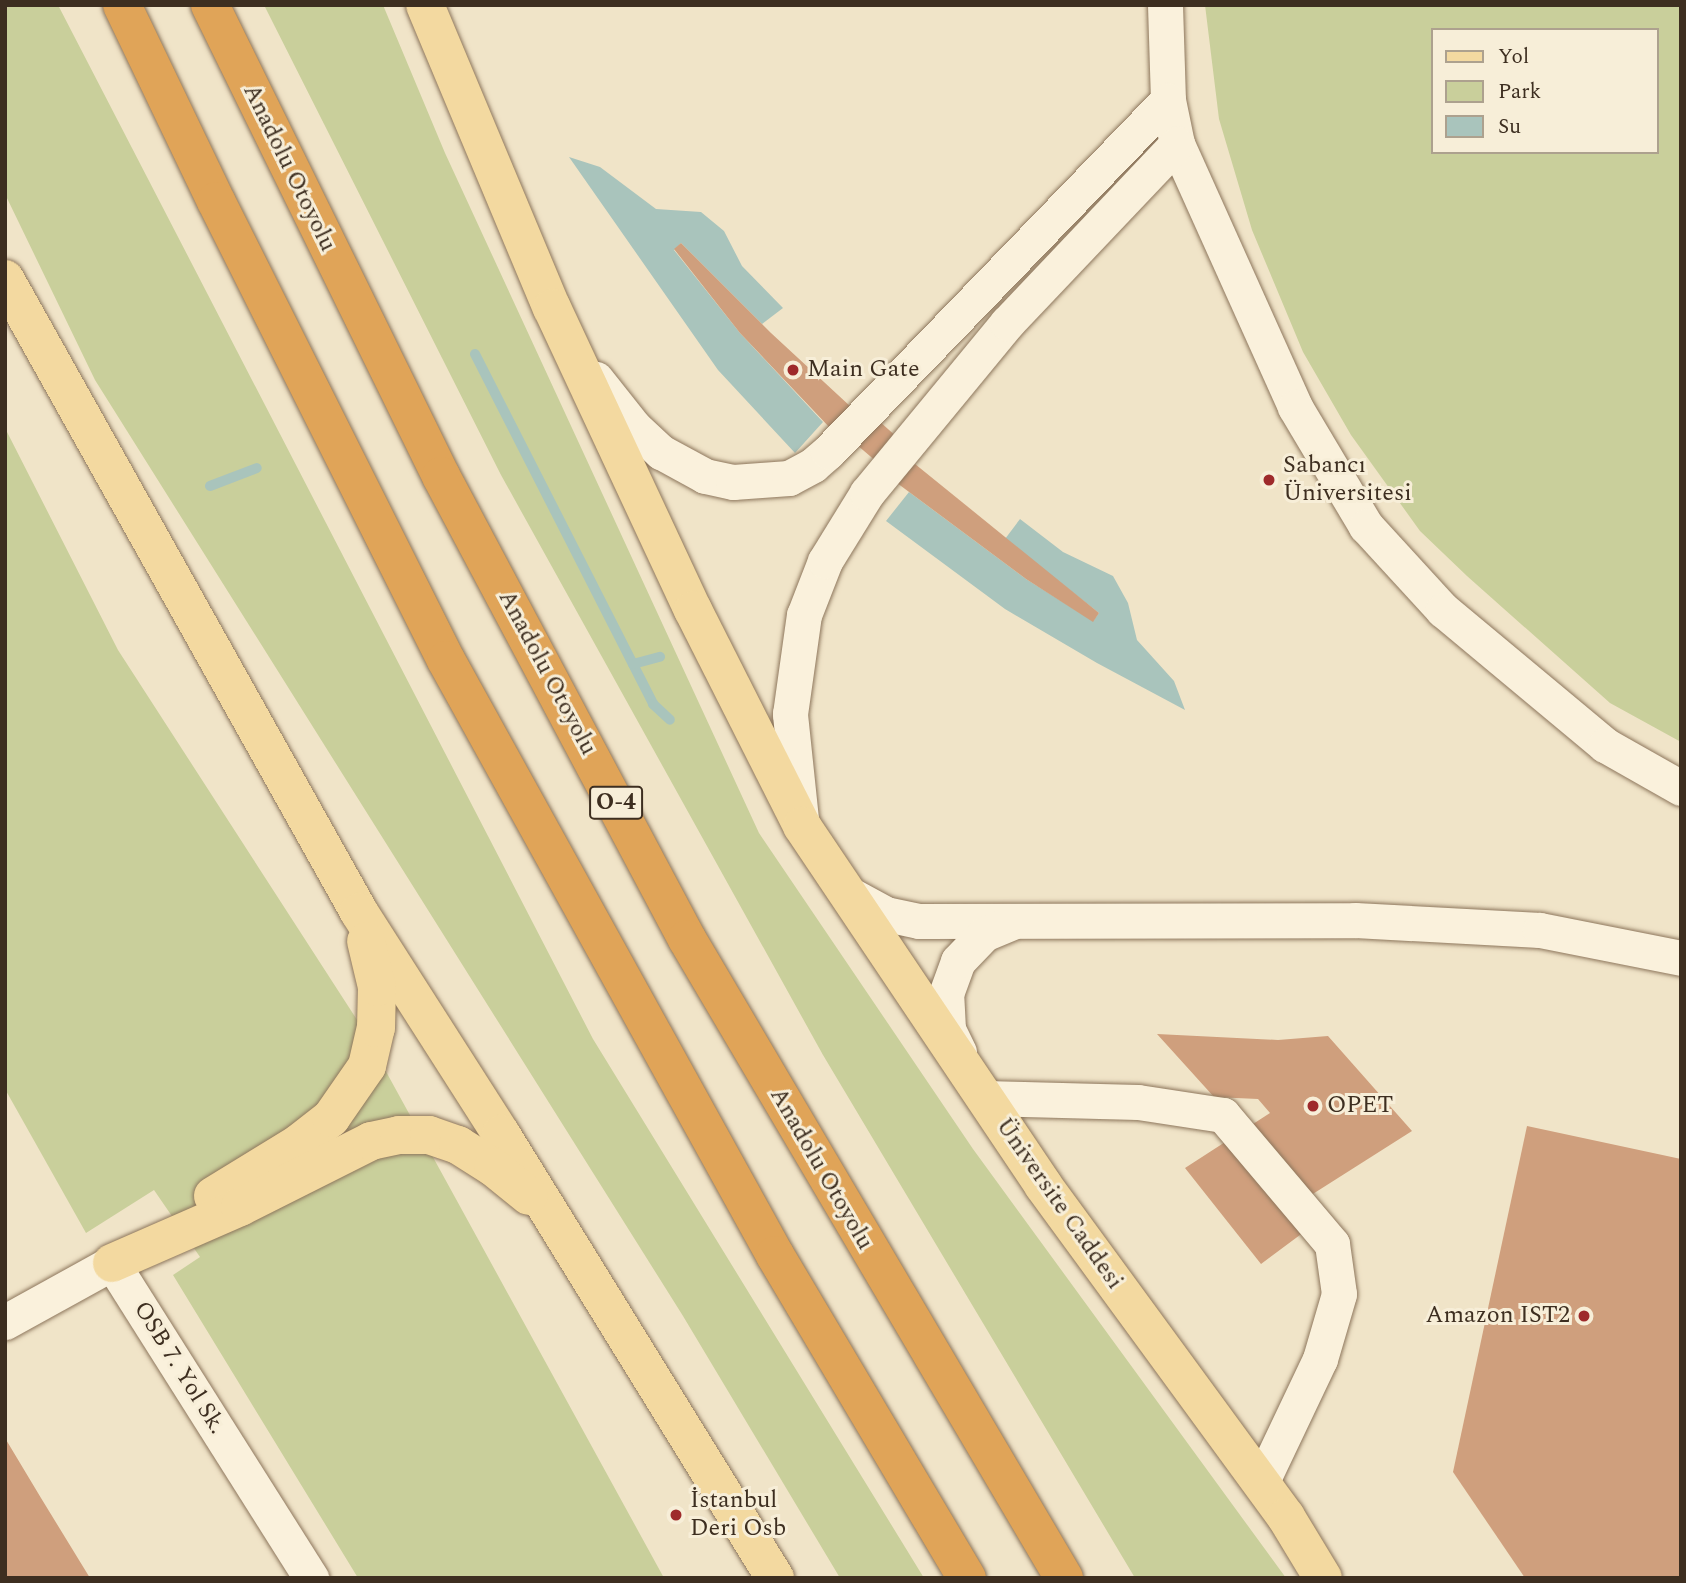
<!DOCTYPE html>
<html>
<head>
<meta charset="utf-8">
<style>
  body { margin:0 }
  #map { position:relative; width:1686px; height:1583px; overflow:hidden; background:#f0e4c8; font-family:Spectral,serif }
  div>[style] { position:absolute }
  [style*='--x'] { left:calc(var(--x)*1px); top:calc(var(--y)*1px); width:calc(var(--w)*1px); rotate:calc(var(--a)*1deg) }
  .green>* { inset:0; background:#c9cf9b }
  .water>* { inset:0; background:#a9c4bc }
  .stream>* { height:10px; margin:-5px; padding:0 5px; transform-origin:5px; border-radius:5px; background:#a9c4bc }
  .building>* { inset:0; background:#cf9f7d }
  .roads { filter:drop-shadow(0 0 2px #8d765c) drop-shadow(0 0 2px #8d765c) }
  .minor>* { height:35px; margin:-17.5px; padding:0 17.5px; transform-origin:17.5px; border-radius:17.5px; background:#faf1dc }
  .major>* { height:38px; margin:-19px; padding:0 19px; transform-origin:19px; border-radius:19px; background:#f3d9a0 }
  .highway>* { height:38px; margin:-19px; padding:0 19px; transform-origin:19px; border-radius:19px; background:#e0a458 }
  .dots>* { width:19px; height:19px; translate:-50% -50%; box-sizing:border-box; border:4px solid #f7eed8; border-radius:50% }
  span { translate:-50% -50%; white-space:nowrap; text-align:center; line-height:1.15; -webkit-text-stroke:6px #f7eed8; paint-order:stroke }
  .shield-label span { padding:2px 5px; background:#f7eed8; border:2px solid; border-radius:5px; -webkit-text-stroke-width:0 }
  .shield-label { font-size:23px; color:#3d2e20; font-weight:700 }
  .street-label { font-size:24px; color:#3d2e20 }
  .poi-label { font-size:24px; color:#3d2e20 }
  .left { translate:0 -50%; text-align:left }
  .right { translate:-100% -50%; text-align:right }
  .frame { position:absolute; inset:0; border:7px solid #3d2e20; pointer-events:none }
  .legend { position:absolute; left:1431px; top:28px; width:228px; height:126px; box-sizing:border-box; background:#f7eed8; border:2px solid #ada18e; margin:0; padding:9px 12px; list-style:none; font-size:21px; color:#3d2e20 }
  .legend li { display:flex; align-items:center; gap:14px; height:35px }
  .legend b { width:35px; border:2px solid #ada18e }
</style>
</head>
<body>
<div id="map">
  <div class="green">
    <i style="clip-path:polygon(5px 5px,58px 5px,593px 1039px,924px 1578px,840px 1578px,683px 1316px,95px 380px,5px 194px)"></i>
    <i style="clip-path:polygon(264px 5px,383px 5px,445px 153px,759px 833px,973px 1149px,1286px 1578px,1135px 1578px,823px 1055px,501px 475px)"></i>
    <i style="clip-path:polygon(evenodd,1205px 5px,1681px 5px,1681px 742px,1610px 703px,1467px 576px,1420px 531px,1351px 435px,1303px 352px,1252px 230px,1219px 119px,1205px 5px,1432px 30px,1656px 30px,1656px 152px,1432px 152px,1432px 30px)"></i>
    <i style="clip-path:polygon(5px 428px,118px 650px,361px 1026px,664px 1578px,358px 1578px,173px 1275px,200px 1257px,154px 1190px,86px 1233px,5px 1089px)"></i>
  </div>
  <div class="water">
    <i style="clip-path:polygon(569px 157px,600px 167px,656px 209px,701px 212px,724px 231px,742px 266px,783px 308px,762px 324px,681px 243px,674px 250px,740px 333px,823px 422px,795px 453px,718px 370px)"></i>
    <i style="clip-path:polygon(909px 492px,1026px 579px,1093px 621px,1099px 613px,1005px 539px,1020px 519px,1063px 552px,1113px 576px,1128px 603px,1137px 640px,1174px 681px,1185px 710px,1097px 663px,1005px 609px,886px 521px)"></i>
  </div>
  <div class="stream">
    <i style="--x:475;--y:354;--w:393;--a:63"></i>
    <i style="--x:653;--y:704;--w:23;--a:43"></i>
    <i style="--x:210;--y:486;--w:50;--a:-21"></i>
    <i style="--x:633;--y:664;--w:28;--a:-15"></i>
  </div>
  <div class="building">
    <i style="clip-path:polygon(681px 243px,771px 333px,851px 407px,831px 429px,740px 333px,674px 249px)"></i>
    <i style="clip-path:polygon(879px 421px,898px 438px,877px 462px,857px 445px)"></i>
    <i style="clip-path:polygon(915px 464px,1099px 613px,1093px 622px,1026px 579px,897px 483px)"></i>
    <i style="clip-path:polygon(1157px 1034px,1278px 1040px,1328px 1036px,1412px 1131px,1286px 1211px,1304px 1232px,1261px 1264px,1185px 1168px,1270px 1113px,1258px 1099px,1214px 1097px)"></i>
    <i style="clip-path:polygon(1527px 1126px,1681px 1159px,1681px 1578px,1525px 1578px,1453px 1472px)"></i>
    <i style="clip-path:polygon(5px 1438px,41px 1498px,90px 1578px,5px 1578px)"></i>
  </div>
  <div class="roads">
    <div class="minor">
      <i style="--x:1165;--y:5;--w:95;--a:88.2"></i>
      <i style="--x:1168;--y:100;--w:45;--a:78.4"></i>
      <i style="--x:1177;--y:144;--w:288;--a:65.8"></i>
      <i style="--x:1295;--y:407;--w:139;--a:59.2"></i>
      <i style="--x:1366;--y:526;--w:114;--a:47.5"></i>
      <i style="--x:1443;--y:610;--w:211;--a:39.8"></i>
      <i style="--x:1605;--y:745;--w:87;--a:29.5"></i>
      <i style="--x:596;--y:379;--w:61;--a:51.6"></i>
      <i style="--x:634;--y:427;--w:37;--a:43"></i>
      <i style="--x:661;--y:452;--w:50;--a:28.6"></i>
      <i style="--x:705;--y:476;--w:29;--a:12"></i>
      <i style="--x:733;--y:482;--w:56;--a:-4.1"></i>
      <i style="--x:789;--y:478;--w:27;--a:-28"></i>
      <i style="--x:813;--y:465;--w:20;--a:-41"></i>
      <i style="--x:828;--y:452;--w:489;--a:-46"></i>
      <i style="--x:801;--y:819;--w:106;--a:-96"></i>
      <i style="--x:790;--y:714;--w:100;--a:-82"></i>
      <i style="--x:804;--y:615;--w:58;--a:-68.7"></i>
      <i style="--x:825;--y:561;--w:80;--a:-58.3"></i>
      <i style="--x:867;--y:493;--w:220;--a:-50.5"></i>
      <i style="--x:1007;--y:323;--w:247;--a:-46.5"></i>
      <i style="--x:847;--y:893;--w:44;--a:28.3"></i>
      <i style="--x:886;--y:914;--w:34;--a:12"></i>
      <i style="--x:919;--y:921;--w:436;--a:-0.1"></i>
      <i style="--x:1355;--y:920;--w:185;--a:3.1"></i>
      <i style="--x:1540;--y:930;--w:144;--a:11.2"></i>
      <i style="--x:959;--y:1052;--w:25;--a:-116"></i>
      <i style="--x:948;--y:1029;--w:35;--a:-93"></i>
      <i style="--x:946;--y:994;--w:35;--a:-70"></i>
      <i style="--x:958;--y:961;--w:37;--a:-46"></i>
      <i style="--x:984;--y:934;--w:30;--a:-23"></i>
      <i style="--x:985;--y:1098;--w:153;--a:1.5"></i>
      <i style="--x:1138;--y:1102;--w:86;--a:8.7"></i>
      <i style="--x:1223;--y:1115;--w:169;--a:49.8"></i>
      <i style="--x:1332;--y:1244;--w:50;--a:82"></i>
      <i style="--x:1339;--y:1294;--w:68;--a:106.3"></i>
      <i style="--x:1320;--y:1359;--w:137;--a:115.4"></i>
      <i style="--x:5;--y:1322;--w:122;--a:-28.9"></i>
      <i style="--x:112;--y:1263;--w:373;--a:57.7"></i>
    </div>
    <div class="major">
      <i style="--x:425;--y:5;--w:329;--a:67.3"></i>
      <i style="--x:552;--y:308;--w:333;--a:65"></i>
      <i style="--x:693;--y:610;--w:242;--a:63.2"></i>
      <i style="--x:802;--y:826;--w:432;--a:56.1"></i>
      <i style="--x:1043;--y:1185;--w:411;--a:53.8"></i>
      <i style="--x:1286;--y:1517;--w:71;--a:58.8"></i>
      <i style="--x:5;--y:279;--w:725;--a:60.78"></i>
      <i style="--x:359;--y:912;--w:264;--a:57.4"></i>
      <i style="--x:501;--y:1134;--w:522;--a:58.32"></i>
      <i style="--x:213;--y:1196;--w:101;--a:-31.6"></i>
      <i style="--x:299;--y:1143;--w:41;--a:-38"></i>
      <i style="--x:331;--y:1118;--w:63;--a:-55.3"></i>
      <i style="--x:367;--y:1066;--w:39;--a:-77"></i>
      <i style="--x:376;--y:1028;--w:41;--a:-88.6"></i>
      <i style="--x:377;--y:987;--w:47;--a:-103.4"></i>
      <i style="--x:112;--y:1263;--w:140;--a:-23.6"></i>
      <i style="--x:240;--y:1207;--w:147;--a:-26.7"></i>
      <i style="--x:371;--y:1141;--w:29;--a:-12"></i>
      <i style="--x:399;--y:1135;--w:30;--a:0"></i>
      <i style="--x:429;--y:1135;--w:31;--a:19"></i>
      <i style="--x:458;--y:1145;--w:41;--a:32.2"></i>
      <i style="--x:493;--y:1167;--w:46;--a:38.9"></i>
    </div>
    <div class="highway">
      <i style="--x:122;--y:5;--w:217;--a:64.4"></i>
      <i style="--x:216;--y:201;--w:513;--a:63.39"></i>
      <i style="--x:446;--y:660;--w:680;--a:61.06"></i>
      <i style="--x:775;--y:1255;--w:376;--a:59.3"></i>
      <i style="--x:210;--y:5;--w:525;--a:63.87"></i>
      <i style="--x:441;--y:476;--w:524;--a:62.02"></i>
      <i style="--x:687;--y:939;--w:742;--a:59.46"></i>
    </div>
  </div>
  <div class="dots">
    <i style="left:793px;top:370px;background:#9e2a2b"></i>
    <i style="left:1269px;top:480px;background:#9e2a2b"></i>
    <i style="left:1313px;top:1106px;background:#9e2a2b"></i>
    <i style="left:1584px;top:1316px;background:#9e2a2b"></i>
    <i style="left:676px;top:1515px;background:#9e2a2b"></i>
  </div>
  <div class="shield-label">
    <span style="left:616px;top:803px">O-4</span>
  </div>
  <div class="street-label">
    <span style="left:289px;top:168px;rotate:64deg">Anadolu Otoyolu</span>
    <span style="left:547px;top:673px;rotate:62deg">Anadolu Otoyolu</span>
    <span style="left:821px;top:1169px;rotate:60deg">Anadolu Otoyolu</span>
    <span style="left:1059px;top:1204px;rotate:55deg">Üniversite Caddesi</span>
    <span style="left:179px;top:1368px;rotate:58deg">OSB 7. Yol Sk.</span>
  </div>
  <div class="poi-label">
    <span class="left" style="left:807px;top:370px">Main Gate</span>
    <span class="left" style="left:1283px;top:480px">Sabancı<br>Üniversitesi</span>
    <span class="left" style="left:1327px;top:1106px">OPET</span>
    <span class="right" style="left:1570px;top:1316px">Amazon IST2</span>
    <span class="left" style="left:690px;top:1515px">İstanbul<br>Deri Osb</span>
  </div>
  <div class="frame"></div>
  <ul class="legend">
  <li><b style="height:9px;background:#f3d9a0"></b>Yol</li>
  <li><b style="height:19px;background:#c9cf9b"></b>Park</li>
  <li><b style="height:19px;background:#a9c4bc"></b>Su</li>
  </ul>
</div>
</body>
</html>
